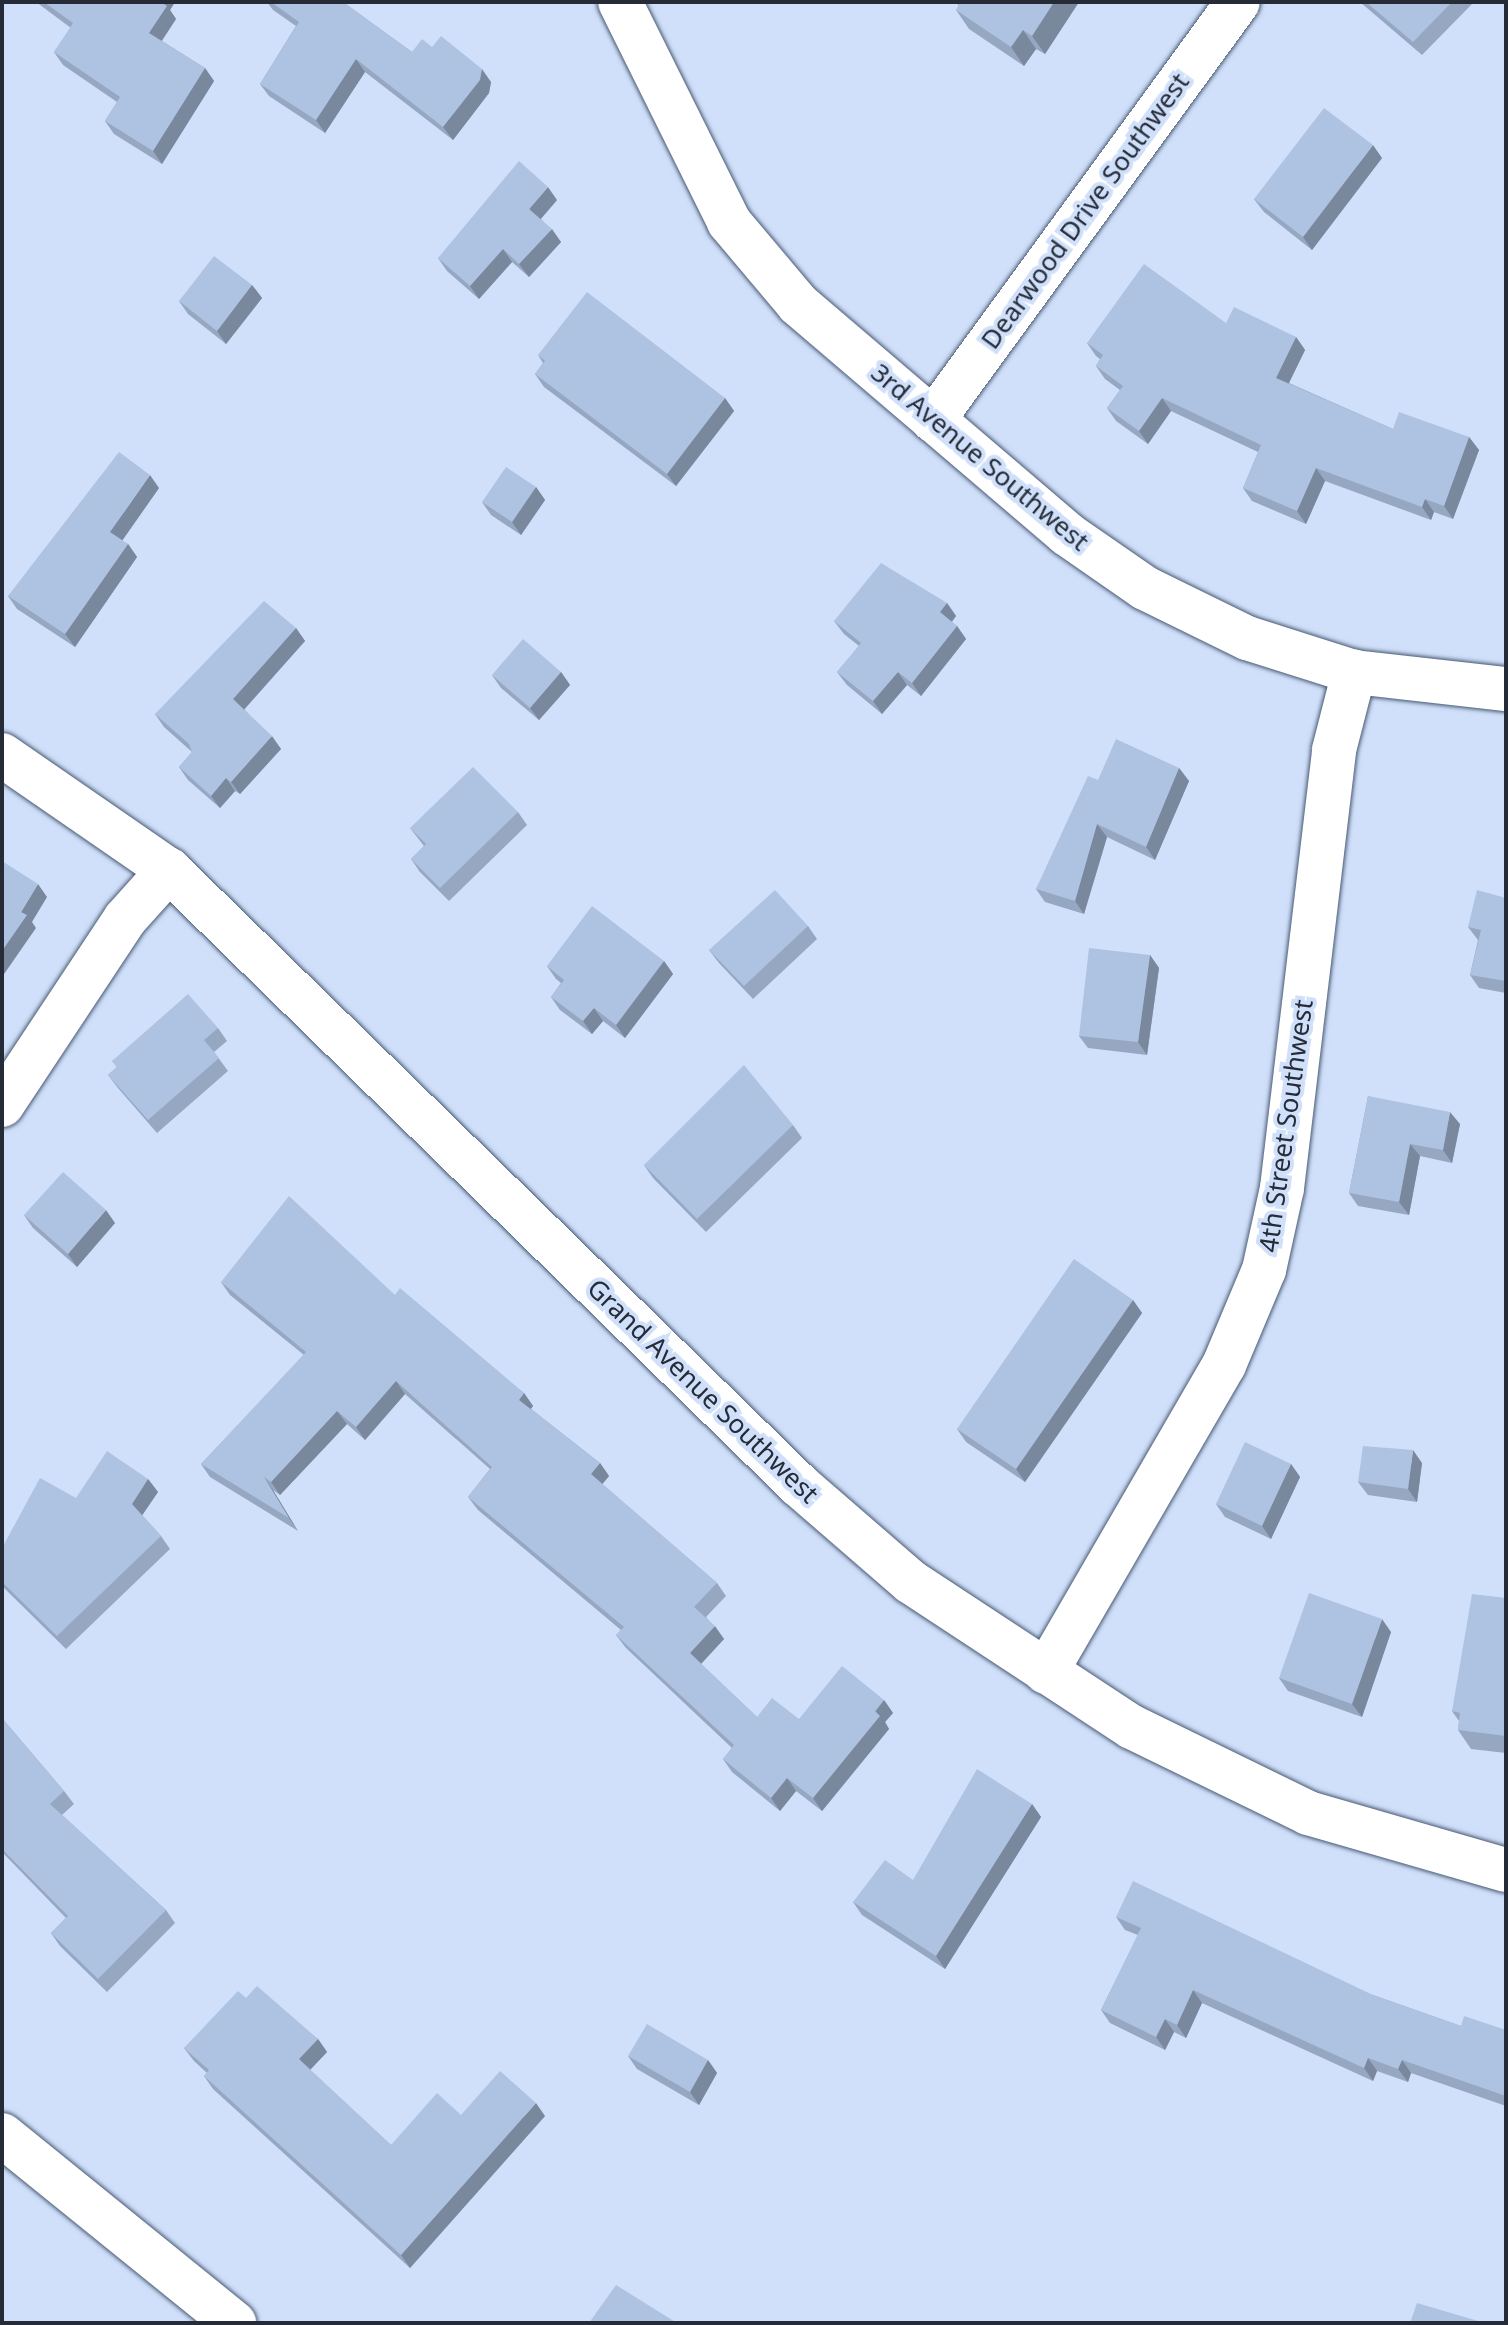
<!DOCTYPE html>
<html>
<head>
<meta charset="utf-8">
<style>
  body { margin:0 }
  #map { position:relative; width:1508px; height:2325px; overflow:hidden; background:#d0e0fa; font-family:"Noto Sans",sans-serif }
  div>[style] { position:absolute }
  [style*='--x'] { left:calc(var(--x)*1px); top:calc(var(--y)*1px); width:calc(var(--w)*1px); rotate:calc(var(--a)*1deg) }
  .roads { filter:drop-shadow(0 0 2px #485974) drop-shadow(0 0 2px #485974) }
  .minor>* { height:44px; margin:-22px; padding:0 22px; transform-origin:22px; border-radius:22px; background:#fff }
  .wall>* { inset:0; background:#96a7c2 }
  .shaded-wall>* { inset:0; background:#7a889e }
  .building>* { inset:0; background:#aec2e1 }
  span { translate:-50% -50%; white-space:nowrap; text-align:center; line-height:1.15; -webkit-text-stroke:8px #d0e0fa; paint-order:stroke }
  .street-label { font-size:26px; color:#252c38 }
  .frame { position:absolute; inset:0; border:4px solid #252c38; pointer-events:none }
</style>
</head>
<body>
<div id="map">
  <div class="roads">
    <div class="minor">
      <i style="--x:620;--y:2;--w:246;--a:63.6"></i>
      <i style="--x:729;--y:222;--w:107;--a:49.9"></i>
      <i style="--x:798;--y:304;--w:354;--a:40.5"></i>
      <i style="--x:1067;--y:534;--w:95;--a:34.7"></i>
      <i style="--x:1145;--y:588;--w:114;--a:26.1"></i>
      <i style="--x:1247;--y:638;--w:112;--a:17.6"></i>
      <i style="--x:1354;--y:672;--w:153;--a:6.4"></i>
      <i style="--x:933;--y:420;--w:517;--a:-53.88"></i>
      <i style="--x:2;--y:755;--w:203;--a:34.6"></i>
      <i style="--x:169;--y:870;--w:880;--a:44.31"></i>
      <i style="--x:799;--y:1485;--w:148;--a:40.9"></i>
      <i style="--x:911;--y:1582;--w:264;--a:33.3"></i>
      <i style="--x:1132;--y:1727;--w:196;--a:26"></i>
      <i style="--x:1308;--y:1813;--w:206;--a:16.1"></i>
      <i style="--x:2;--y:1105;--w:223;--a:-56.5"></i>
      <i style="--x:125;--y:919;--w:66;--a:-48.1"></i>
      <i style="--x:1046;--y:1672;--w:355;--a:-59.9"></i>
      <i style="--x:1224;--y:1365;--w:103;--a:-67.2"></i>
      <i style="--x:1264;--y:1270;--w:84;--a:-77.6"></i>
      <i style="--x:1282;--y:1188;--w:441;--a:-83.2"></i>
      <i style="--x:1334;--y:750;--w:81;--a:-75.6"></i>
      <i style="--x:2;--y:2135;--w:299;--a:39"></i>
    </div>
  </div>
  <div class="wall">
    <i style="clip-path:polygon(36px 2px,175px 2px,170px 10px,176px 19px,162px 41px,205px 68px,214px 81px,162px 164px,114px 134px,105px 121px,117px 102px,63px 65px,54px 52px,71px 28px)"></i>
    <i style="clip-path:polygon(267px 2px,343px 2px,412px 52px,432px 47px,491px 82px,489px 93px,453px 140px,365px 72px,325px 133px,269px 96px,260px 84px,296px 26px,273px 10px)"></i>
    <i style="clip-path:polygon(956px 2px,1079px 2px,1045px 54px,1036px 49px,1024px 66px,969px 29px,956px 10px,959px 6px)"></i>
    <i style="clip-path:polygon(1360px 2px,1474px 2px,1422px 55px)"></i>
    <i style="clip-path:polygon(1382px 158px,1312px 250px,1264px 212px,1254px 199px)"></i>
    <i style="clip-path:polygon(557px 200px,541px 219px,561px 242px,529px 277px,512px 262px,479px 299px,447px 271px,438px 258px)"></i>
    <i style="clip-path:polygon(252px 285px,262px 298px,226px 344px,188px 314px,179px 301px)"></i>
    <i style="clip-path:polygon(1226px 323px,1296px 337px,1305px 350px,1289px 383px,1393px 429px,1469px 437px,1479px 450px,1453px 519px,1434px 512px,1431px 520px,1325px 481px,1306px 524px,1252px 501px,1243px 488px,1258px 452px,1171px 411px,1148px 444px,1116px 421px,1107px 408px,1120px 390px,1105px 379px,1096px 366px,1100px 359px,1096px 356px,1087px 343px)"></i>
    <i style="clip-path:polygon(538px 355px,725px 398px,734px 411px,676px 486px,544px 387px,535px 374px,543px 363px)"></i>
    <i style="clip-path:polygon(536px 487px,545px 500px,521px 535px,491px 515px,482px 502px)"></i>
    <i style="clip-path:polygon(159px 488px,122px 541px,128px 544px,137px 557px,75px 647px,17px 609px,8px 596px)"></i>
    <i style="clip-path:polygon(947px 603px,956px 616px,952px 622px,957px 626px,966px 639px,921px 696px,907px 685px,882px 714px,847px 685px,837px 672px,859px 646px,844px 634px,834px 621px)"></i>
    <i style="clip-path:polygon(296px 628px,305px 641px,244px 709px,281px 749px,240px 794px,235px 791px,220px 808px,188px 780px,179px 767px,192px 752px,164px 727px,155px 714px)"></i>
    <i style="clip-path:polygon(561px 672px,570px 685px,539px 720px,501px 688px,492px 675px)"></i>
    <i style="clip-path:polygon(1179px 768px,1189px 781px,1155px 860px,1107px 837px,1084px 914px,1045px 902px,1036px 889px,1098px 780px)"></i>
    <i style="clip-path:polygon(518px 812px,527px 825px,449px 901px,420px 872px,411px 859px,424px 846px,410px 828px)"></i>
    <i style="clip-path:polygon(1506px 898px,1506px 993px,1479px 988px,1470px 975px,1478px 940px,1468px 927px)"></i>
    <i style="clip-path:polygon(808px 926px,817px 939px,753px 999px,719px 963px,709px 950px)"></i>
    <i style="clip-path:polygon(1150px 955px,1159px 968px,1147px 1055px,1088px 1048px,1079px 1036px)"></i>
    <i style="clip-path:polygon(664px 961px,673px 974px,625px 1038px,603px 1021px,592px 1034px,560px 1010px,551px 997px,561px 983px,556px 979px,547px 966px)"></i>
    <i style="clip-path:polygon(218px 1028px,227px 1041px,214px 1052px,228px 1071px,157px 1133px,118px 1088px,108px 1075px,117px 1067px,112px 1061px)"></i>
    <i style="clip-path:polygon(1368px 1096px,1460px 1124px,1452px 1163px,1420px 1156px,1409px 1215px,1358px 1206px,1349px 1193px)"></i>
    <i style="clip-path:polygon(793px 1125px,802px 1138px,706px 1232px,653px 1178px,644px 1165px)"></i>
    <i style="clip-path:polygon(24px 1215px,115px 1223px,77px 1267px,33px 1228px)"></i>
    <i style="clip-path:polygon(221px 1282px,395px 1295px,524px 1393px,533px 1406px,531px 1409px,600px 1463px,609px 1476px,602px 1484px,717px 1583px,726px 1596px,706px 1617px,724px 1639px,701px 1664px,757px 1717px,799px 1719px,884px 1700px,893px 1713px,885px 1722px,889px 1729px,822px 1811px,796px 1791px,780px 1811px,732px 1772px,723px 1759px,732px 1748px,626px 1648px,616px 1635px,621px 1630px,478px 1510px,468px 1497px,490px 1469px,405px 1394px,365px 1440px,347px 1424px,280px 1495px,273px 1490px,298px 1531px,210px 1477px,201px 1464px,304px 1355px,230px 1295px)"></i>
    <i style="clip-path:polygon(1133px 1300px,1142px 1313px,1025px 1482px,966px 1442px,957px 1429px)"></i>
    <i style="clip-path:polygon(1422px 1463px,1417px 1502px,1368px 1495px,1358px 1482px)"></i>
    <i style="clip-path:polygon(1291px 1464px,1300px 1477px,1271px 1539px,1225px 1517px,1216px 1504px)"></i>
    <i style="clip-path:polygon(148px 1479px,158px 1492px,142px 1515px,161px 1536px,170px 1549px,66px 1649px,2px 1586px,2px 1548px)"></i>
    <i style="clip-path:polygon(1506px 1598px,1506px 1753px,1471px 1749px,1458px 1730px,1459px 1721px,1452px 1711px)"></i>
    <i style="clip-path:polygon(1391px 1632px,1362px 1717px,1288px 1691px,1279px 1678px)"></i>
    <i style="clip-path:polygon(2px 1718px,64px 1791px,74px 1804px,62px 1815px,166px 1910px,175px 1923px,107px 1992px,60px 1946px,51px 1933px,66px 1918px,2px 1852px)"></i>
    <i style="clip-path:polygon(1032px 1804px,1041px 1817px,945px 1969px,862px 1915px,853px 1902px,913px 1880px)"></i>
    <i style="clip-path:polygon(1116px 1917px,1373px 1995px,1461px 2026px,1506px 2030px,1506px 2106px,1411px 2073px,1408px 2082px,1377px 2071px,1373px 2081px,1202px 2003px,1186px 2038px,1174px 2032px,1165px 2050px,1110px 2023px,1101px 2010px,1138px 1935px,1125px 1930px)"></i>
    <i style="clip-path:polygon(246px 1998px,318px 2039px,327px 2052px,310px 2070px,391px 2145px,461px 2115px,545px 2116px,410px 2268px,213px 2089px,204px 2076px,207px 2073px,194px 2061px,184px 2048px)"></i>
    <i style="clip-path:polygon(628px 2056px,708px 2060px,717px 2073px,699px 2105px,637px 2069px)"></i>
  </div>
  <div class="shaded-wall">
    <i style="clip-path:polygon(160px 2px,175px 2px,170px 10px,176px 19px,158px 46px,149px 33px)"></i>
    <i style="clip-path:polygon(1054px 2px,1079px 2px,1045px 54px,1032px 36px)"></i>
    <i style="clip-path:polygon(1023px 30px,1036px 49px,1024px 66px,1011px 47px)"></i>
    <i style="clip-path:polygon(356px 59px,365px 72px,325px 133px,316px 120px)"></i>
    <i style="clip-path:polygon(205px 68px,214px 81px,162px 164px,153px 151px)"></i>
    <i style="clip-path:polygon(482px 69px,491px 82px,489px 93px,453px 140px,443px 127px)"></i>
    <i style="clip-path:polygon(1373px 145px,1382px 158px,1312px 250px,1303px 237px)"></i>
    <i style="clip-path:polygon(548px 187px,557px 200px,538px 222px,529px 209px)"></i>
    <i style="clip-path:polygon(552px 229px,561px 242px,529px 277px,519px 264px)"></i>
    <i style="clip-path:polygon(503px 249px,512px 262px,479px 299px,470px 286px)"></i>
    <i style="clip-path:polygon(252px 285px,262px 298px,226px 344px,217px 331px)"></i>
    <i style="clip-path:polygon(1296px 337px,1305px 350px,1285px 391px,1276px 378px)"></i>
    <i style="clip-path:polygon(725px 398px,734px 411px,676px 486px,667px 474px)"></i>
    <i style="clip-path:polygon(1162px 398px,1171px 411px,1148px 444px,1139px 431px)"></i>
    <i style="clip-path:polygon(1469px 437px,1479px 450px,1453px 519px,1444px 506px)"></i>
    <i style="clip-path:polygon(1316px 468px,1325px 481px,1306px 524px,1297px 511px)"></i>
    <i style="clip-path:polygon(150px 475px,159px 488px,119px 545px,110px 532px)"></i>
    <i style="clip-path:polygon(536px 487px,545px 500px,521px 535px,512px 522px)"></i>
    <i style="clip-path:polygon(1425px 499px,1434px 512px,1431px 520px,1422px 507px)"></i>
    <i style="clip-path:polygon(128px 544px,137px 557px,75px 647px,65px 634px)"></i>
    <i style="clip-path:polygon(947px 603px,956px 616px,949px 625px,940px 612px)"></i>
    <i style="clip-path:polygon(957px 626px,966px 639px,921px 696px,912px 683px)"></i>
    <i style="clip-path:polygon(296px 628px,305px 641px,242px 712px,233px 699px)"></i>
    <i style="clip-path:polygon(561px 672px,570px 685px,539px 720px,530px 708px)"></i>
    <i style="clip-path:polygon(898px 672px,907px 685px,882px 714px,873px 701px)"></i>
    <i style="clip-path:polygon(272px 736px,281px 749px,240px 794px,231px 782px)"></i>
    <i style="clip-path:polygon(1179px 768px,1189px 781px,1155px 860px,1146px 847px)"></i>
    <i style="clip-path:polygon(226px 778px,235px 791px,220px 808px,211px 796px)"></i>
    <i style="clip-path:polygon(1097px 824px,1107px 837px,1084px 914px,1075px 901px)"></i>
    <i style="clip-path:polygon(38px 884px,47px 897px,32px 922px,36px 928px,2px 977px,2px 951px,21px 912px)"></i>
    <i style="clip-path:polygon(1150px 955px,1159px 968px,1147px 1055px,1138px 1042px)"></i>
    <i style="clip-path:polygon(664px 961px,673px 974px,625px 1038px,616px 1025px)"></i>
    <i style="clip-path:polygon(594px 1008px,603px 1021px,592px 1034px,583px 1021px)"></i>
    <i style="clip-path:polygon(1450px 1112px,1460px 1124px,1452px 1163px,1443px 1150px)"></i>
    <i style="clip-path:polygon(1410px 1144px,1420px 1156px,1409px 1215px,1399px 1202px)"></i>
    <i style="clip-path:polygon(106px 1210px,115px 1223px,77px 1267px,68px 1254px)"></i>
    <i style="clip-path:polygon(1133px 1300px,1142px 1313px,1025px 1482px,1016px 1469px)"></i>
    <i style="clip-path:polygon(396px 1381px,405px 1394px,365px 1440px,356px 1427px)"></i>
    <i style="clip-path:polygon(524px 1393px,533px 1406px,528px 1412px,519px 1400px)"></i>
    <i style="clip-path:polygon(337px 1411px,347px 1424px,280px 1495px,271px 1482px)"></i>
    <i style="clip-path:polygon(1413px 1450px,1422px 1463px,1417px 1502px,1408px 1489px)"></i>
    <i style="clip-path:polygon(600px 1463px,609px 1476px,600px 1487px,591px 1474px)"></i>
    <i style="clip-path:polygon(1291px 1464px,1300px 1477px,1271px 1539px,1262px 1526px)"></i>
    <i style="clip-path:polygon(264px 1477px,273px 1490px,298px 1531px,289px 1518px)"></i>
    <i style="clip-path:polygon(148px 1479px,158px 1492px,141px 1517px,132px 1504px)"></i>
    <i style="clip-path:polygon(1382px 1619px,1391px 1632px,1362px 1717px,1352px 1704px)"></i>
    <i style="clip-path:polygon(715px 1626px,724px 1639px,699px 1666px,690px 1653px)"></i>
    <i style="clip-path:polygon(884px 1700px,893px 1713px,885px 1722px,889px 1729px,822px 1811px,813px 1798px)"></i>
    <i style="clip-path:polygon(787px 1778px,796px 1791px,780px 1811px,771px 1798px)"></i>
    <i style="clip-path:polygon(1032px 1804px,1041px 1817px,945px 1969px,936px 1956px)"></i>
    <i style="clip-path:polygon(1193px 1990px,1202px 2003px,1186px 2038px,1177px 2025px)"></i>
    <i style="clip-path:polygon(1165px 2019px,1174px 2032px,1165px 2050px,1156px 2037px)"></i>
    <i style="clip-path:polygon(318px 2039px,327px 2052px,308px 2072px,299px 2059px)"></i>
    <i style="clip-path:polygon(1368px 2058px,1377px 2071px,1373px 2081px,1364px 2068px)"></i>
    <i style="clip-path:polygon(708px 2060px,717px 2073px,699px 2105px,690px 2092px)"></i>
    <i style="clip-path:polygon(1402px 2060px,1411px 2073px,1408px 2082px,1398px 2069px)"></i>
    <i style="clip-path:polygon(536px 2103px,545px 2116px,410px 2268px,401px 2255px)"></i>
  </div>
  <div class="building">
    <i style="clip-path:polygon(44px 2px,161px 2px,167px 6px,149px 33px,205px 68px,153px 151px,105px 121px,120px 97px,54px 52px,73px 23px)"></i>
    <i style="clip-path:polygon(271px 2px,343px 2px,412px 52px,422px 39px,432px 47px,441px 36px,482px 69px,480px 80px,443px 127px,356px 59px,316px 120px,260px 84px,299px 22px)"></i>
    <i style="clip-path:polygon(960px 2px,1054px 2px,1032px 36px,1023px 30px,1011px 47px,956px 10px)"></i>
    <i style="clip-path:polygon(1366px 2px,1452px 2px,1413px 42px)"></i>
    <i style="clip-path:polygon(1324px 108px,1373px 145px,1303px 237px,1254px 199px)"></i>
    <i style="clip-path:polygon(519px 161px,548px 187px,529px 209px,552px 229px,519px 264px,503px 249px,470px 286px,438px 258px)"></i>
    <i style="clip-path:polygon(214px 256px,252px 285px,217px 331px,179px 301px)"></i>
    <i style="clip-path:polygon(1144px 264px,1226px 323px,1234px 307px,1296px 337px,1276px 378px,1393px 429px,1399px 412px,1469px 437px,1444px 506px,1425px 499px,1422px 507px,1316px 468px,1297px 511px,1243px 488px,1261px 445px,1162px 398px,1139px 431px,1107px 408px,1123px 386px,1096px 366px,1103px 355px,1087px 343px)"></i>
    <i style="clip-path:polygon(587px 292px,725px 398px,667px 474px,535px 374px,545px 361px,538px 355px)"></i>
    <i style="clip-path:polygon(119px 452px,150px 475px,110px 532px,128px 544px,65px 634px,8px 596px)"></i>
    <i style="clip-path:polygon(506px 467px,536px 487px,512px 522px,482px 502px)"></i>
    <i style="clip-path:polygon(881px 563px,947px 603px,940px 612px,957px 626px,912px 683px,898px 672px,873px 701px,837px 672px,861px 643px,834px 621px)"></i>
    <i style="clip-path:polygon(264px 601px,296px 628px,233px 699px,272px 736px,231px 782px,226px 778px,211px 796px,179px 767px,192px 752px,189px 744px,155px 714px)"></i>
    <i style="clip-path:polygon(523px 639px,561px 672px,530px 708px,492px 675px)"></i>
    <i style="clip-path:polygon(1116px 739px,1179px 768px,1146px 847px,1097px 824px,1075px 901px,1036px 889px,1088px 776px,1098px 780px)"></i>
    <i style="clip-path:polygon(473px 767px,518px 812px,440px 888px,411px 859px,426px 844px,410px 828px)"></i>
    <i style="clip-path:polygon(2px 861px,38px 884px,21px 912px,27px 915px,2px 951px)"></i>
    <i style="clip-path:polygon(775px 890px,808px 926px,744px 986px,709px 950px)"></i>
    <i style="clip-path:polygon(1477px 890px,1506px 898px,1506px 981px,1470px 975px,1481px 930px,1468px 927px)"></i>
    <i style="clip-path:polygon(592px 906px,664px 961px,616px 1025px,594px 1008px,583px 1021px,551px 997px,564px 980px,547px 966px)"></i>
    <i style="clip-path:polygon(1089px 948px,1150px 955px,1138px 1042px,1079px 1036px)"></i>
    <i style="clip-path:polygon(188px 994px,218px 1028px,204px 1040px,219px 1058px,148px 1120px,108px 1075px,117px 1067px,112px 1061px)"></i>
    <i style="clip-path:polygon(744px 1065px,793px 1125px,697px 1219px,644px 1165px)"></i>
    <i style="clip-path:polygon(1368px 1096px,1450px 1112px,1443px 1150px,1410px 1144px,1399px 1202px,1349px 1193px)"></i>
    <i style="clip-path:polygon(63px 1172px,106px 1210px,68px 1254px,24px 1215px)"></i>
    <i style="clip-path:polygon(289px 1196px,395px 1295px,400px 1288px,524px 1393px,519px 1400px,600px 1463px,591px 1474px,717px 1583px,694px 1607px,715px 1626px,690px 1653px,757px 1717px,772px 1698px,799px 1719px,842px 1666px,884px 1700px,875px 1711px,880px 1716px,813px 1798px,787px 1778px,771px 1798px,723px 1759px,734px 1745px,616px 1635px,624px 1627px,468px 1497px,492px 1467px,396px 1381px,356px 1427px,337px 1411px,271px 1482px,264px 1477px,289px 1518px,201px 1464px,306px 1352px,221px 1282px)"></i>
    <i style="clip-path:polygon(1074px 1259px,1133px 1300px,1016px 1469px,957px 1429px)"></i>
    <i style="clip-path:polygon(1245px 1442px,1291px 1464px,1262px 1526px,1216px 1504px)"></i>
    <i style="clip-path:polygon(1363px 1446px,1413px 1450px,1408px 1489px,1358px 1482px)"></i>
    <i style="clip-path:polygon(107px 1451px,148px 1479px,132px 1504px,161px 1536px,57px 1636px,2px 1582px,2px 1548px,40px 1478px,76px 1498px)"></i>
    <i style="clip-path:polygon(1309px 1593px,1382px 1619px,1352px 1704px,1279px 1678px)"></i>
    <i style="clip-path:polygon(1472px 1594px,1506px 1598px,1506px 1736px,1458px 1730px,1460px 1713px,1452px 1711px)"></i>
    <i style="clip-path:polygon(2px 1718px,64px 1791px,50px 1804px,166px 1910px,98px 1979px,51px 1933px,68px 1916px,2px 1849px)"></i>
    <i style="clip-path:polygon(977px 1769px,1032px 1804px,936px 1956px,853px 1902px,885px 1860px,913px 1880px)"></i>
    <i style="clip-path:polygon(1133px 1881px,1373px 1995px,1461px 2026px,1464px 2016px,1506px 2030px,1506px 2096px,1402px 2060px,1398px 2069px,1368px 2058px,1364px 2068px,1193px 1990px,1177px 2025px,1165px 2019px,1156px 2037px,1101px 2010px,1141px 1928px,1116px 1917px)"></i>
    <i style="clip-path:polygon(257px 1986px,318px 2039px,299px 2059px,391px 2145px,437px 2093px,461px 2115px,500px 2071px,536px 2103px,401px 2255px,204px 2076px,209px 2070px,184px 2048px,238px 1991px,246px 1998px)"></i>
    <i style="clip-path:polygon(647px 2024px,708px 2060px,690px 2092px,628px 2056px)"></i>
    <i style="clip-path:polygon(616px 2285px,677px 2323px,589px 2323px)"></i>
    <i style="clip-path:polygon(1417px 2303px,1485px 2323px,1410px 2323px)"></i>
  </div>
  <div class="street-label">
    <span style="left:1085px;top:211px;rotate:-54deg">Dearwood Drive Southwest</span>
    <span style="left:980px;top:457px;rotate:40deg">3rd Avenue Southwest</span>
    <span style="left:1286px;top:1126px;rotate:-82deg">4th Street Southwest</span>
    <span style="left:703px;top:1391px;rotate:44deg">Grand Avenue Southwest</span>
  </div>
  <div class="frame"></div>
</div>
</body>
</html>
